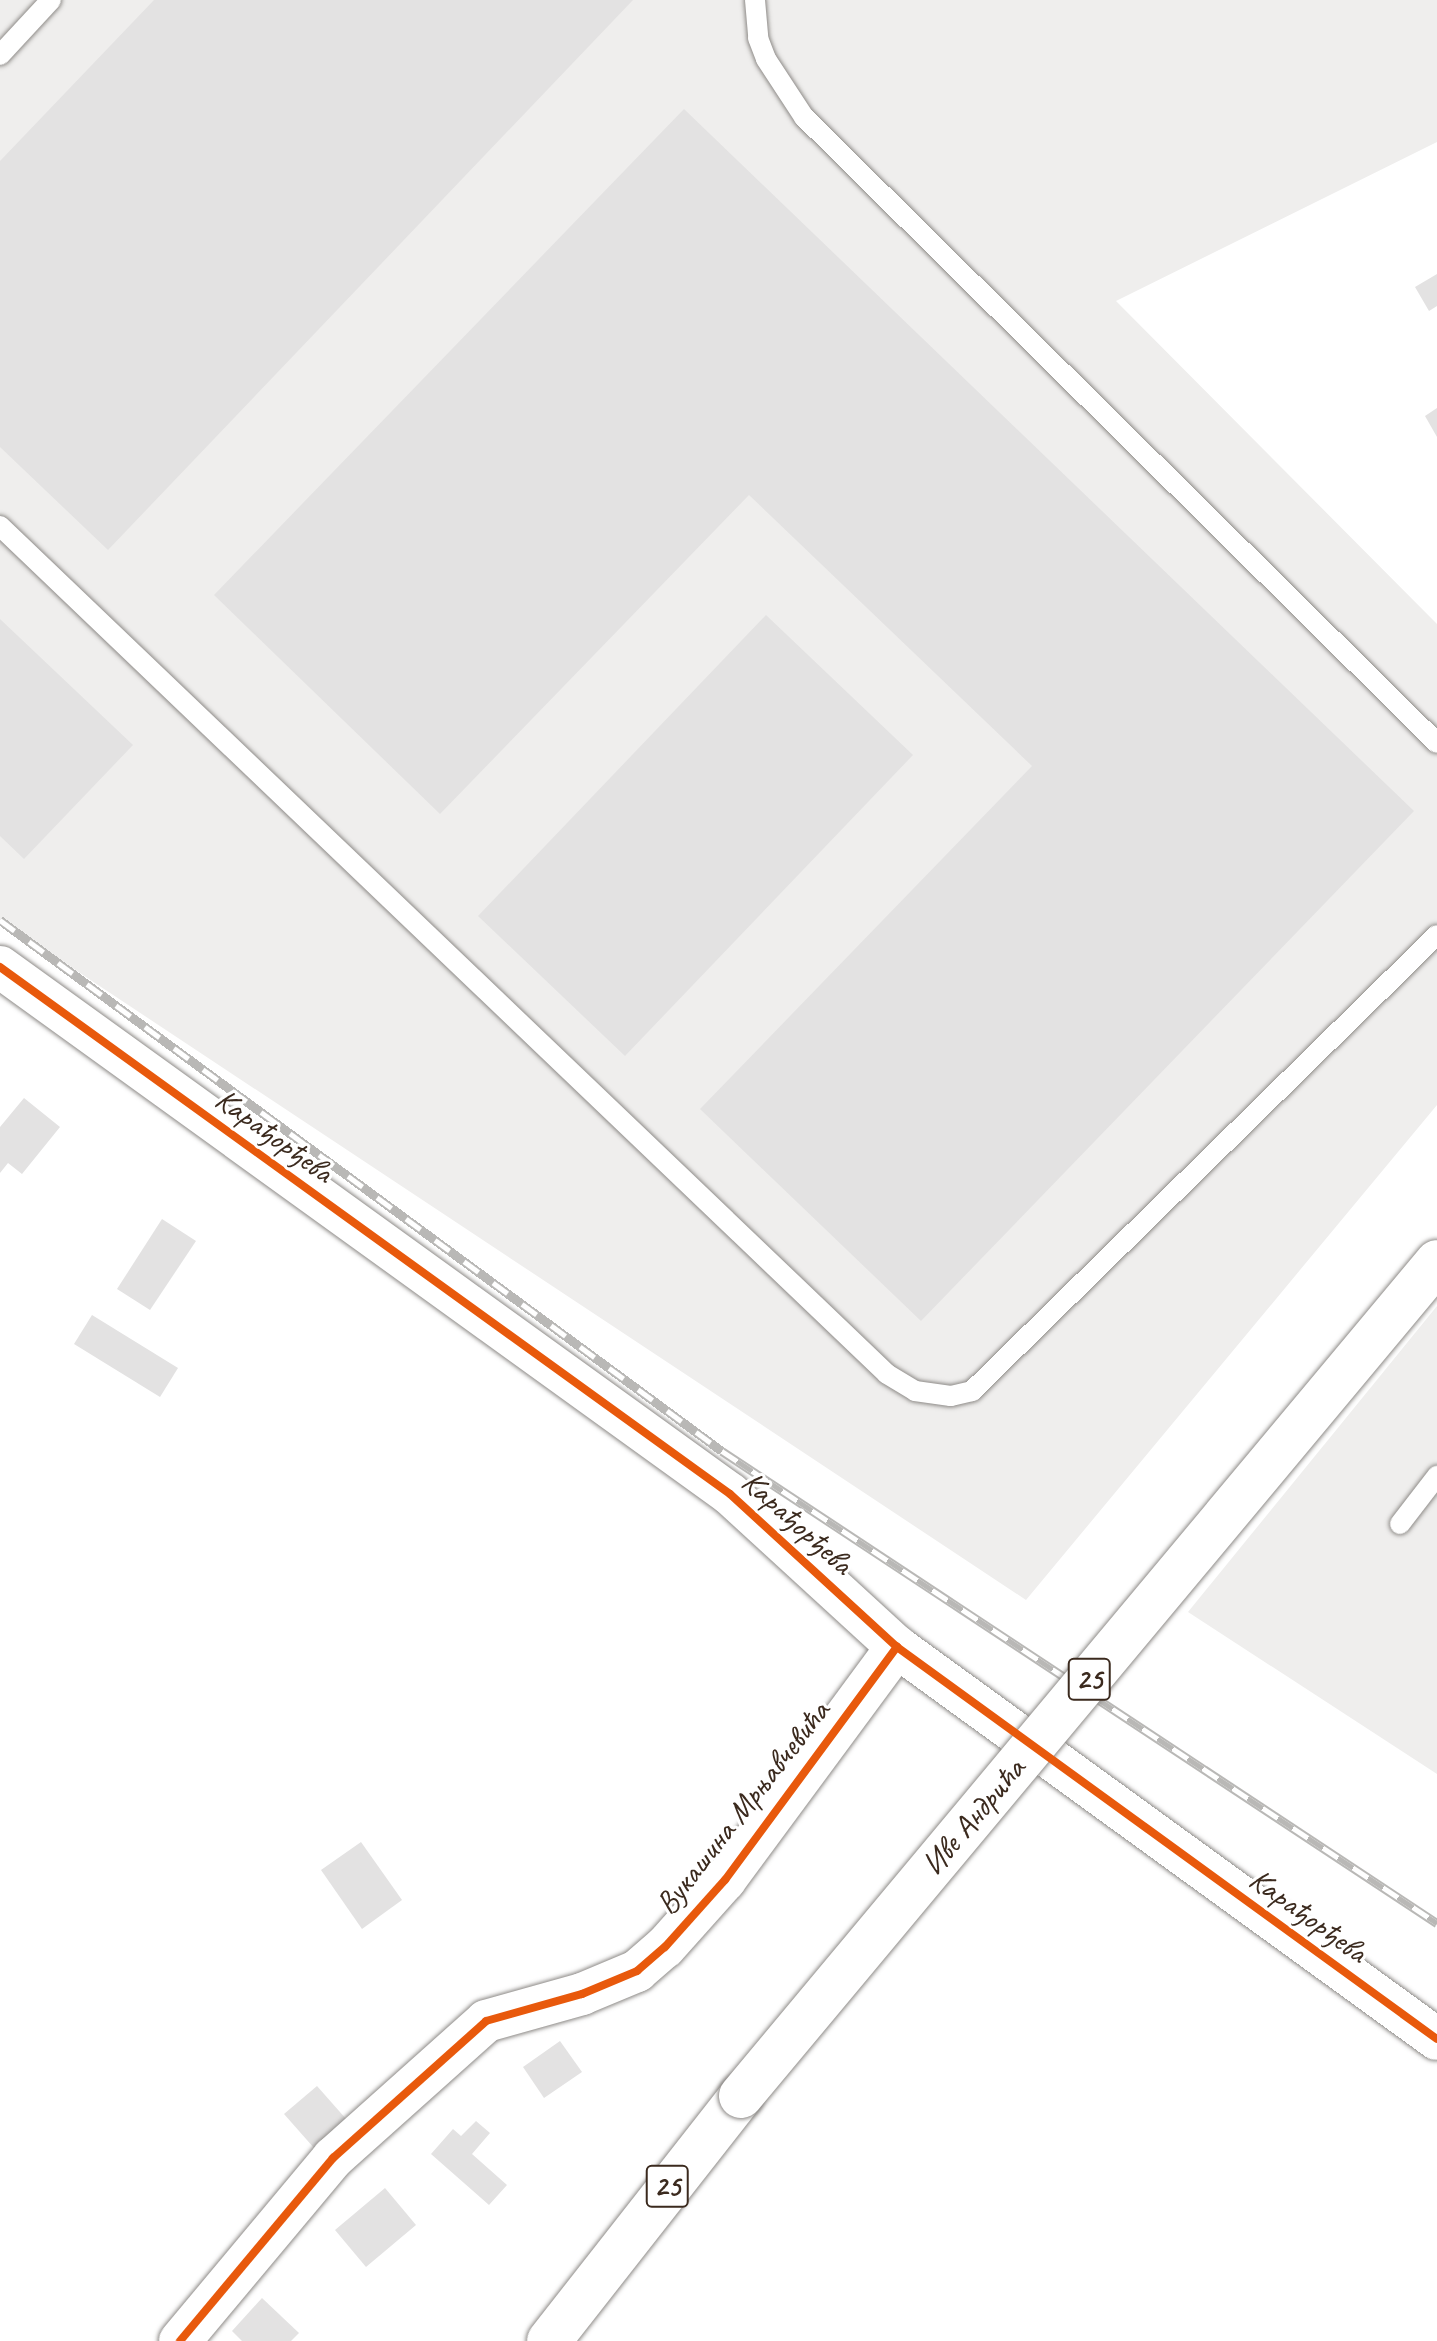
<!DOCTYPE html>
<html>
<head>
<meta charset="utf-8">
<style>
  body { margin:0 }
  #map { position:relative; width:1437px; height:2341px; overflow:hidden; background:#fff; font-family:Caveat,sans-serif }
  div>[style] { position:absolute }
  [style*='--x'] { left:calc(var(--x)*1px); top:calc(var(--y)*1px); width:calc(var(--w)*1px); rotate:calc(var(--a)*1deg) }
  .built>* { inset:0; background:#efeeed }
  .building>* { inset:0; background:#e3e2e2 }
  .roads { filter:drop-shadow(0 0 2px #8e8b88) drop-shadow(0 0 2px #8e8b88) }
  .lane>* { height:20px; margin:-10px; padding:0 10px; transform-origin:10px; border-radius:10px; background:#fff }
  .street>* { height:42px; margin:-21px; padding:0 21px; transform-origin:21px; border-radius:21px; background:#fff }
  .primary>* { height:44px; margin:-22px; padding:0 22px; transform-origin:22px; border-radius:22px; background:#fff }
  .rail>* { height:9px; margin-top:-4.5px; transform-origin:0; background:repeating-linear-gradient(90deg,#fff 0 18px,#b9b8b6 0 36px); box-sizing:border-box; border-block:2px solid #b9b8b6 }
  .bridges { filter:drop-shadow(0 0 2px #8e8b88) drop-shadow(0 0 2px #8e8b88) }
  .primary-bridge>* { height:44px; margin:-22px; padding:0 22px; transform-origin:22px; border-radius:22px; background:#fff }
  .cycleway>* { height:8px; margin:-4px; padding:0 4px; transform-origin:4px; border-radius:4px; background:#e8590c }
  span { translate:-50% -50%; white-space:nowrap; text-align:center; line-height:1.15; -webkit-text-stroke:6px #fff; paint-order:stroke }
  .shield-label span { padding:2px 6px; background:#fff; border:2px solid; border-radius:6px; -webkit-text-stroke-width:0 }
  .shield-label { font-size:30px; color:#3b2a1e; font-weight:700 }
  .street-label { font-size:32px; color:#3b2a1e }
</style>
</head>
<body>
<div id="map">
  <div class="built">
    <i style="clip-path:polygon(0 0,1437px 0,1437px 142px,1116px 301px,1437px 624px,1437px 1105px,1026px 1600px,0 920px)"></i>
    <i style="clip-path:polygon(1437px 1306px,1437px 1774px,1188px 1612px)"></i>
  </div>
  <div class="building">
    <i style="clip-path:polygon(154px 0,633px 0,108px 550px,0 447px,0 161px)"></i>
    <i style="clip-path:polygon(684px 109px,1414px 811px,921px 1321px,700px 1109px,1032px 766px,749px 495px,440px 814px,214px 595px)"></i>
    <i style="clip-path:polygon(1437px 274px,1437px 306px,1429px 311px,1415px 287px)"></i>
    <i style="clip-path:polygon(1437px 408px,1437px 437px,1425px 416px)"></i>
    <i style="clip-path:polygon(766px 615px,913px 755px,625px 1056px,478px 916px)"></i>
    <i style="clip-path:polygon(0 619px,133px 745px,24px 859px,0 836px)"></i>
    <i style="clip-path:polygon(24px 1098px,60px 1127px,22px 1174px,8px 1163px,0 1173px,0 1127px)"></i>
    <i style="clip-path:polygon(162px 1219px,196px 1241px,150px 1310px,117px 1289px)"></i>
    <i style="clip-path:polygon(92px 1315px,178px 1368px,160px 1397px,74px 1344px)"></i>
    <i style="clip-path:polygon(361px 1842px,402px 1900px,362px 1929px,321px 1870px)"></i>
    <i style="clip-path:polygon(560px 2041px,582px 2072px,544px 2098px,523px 2067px)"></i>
    <i style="clip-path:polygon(317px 2086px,347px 2120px,314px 2148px,284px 2114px)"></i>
    <i style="clip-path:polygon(476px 2121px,490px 2133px,472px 2154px,507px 2185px,489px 2205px,431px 2154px,453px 2129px,461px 2136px)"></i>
    <i style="clip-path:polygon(385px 2188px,416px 2225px,366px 2267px,335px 2230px)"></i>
    <i style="clip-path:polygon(262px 2298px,299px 2333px,291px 2341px,242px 2341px,232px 2331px)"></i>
  </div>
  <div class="roads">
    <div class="lane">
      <i style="--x:755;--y:0;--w:38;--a:85"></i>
      <i style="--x:758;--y:38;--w:22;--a:69"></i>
      <i style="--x:766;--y:59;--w:69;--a:56.8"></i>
      <i style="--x:804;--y:117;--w:890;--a:44.68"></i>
      <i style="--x:0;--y:55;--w:75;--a:-47.2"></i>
      <i style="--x:0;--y:526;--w:1227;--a:43.71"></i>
      <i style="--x:887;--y:1374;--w:33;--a:31"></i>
      <i style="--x:915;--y:1391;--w:36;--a:8"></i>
      <i style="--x:951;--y:1396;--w:22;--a:-13"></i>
      <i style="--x:972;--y:1391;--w:651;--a:-44.44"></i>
      <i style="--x:1400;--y:1524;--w:61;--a:-52.4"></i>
    </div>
    <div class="street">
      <i style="--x:0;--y:967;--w:900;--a:35.83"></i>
      <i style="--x:730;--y:1494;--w:226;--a:42.5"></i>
      <i style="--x:897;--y:1647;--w:667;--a:35.98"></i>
      <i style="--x:180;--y:2341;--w:239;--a:-50.1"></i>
      <i style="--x:333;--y:2158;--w:205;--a:-41.8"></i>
      <i style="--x:486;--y:2021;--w:100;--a:-15.7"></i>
      <i style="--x:582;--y:1994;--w:60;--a:-22.7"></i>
      <i style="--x:637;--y:1971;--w:37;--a:-41"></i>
      <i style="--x:665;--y:1947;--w:90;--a:-48.2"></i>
      <i style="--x:725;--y:1880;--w:290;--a:-53.6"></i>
    </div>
    <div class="primary">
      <i style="--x:549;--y:2341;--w:311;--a:-51.9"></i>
    </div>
  </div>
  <div class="rail">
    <i style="--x:0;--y:920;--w:896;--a:36.33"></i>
    <i style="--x:722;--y:1451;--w:857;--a:33.43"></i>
  </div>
  <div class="bridges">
    <div class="primary-bridge">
      <i style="--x:741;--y:2096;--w:1086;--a:-50.15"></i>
    </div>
  </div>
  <div class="cycleway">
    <i style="--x:0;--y:967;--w:900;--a:35.83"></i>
    <i style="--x:730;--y:1494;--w:226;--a:42.5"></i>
    <i style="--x:897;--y:1647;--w:667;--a:35.98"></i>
    <i style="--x:180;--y:2341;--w:239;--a:-50.1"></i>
    <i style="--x:333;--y:2158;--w:205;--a:-41.8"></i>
    <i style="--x:486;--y:2021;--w:100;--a:-15.7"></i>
    <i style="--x:582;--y:1994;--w:60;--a:-22.7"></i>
    <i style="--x:637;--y:1971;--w:37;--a:-41"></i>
    <i style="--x:665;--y:1947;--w:90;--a:-48.2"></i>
    <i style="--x:725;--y:1880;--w:290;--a:-53.6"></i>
  </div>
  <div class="shield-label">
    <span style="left:1089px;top:1679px">25</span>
    <span style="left:667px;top:2186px">25</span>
  </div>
  <div class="street-label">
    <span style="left:274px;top:1136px;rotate:36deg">Карађорђева</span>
    <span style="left:797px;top:1523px;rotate:42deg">Карађорђева</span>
    <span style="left:743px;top:1808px;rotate:-52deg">Вукашина Мрњавчевића</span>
    <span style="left:974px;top:1817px;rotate:-50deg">Иве Андрића</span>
    <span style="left:1308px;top:1916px;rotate:36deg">Карађорђева</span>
  </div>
</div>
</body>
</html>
